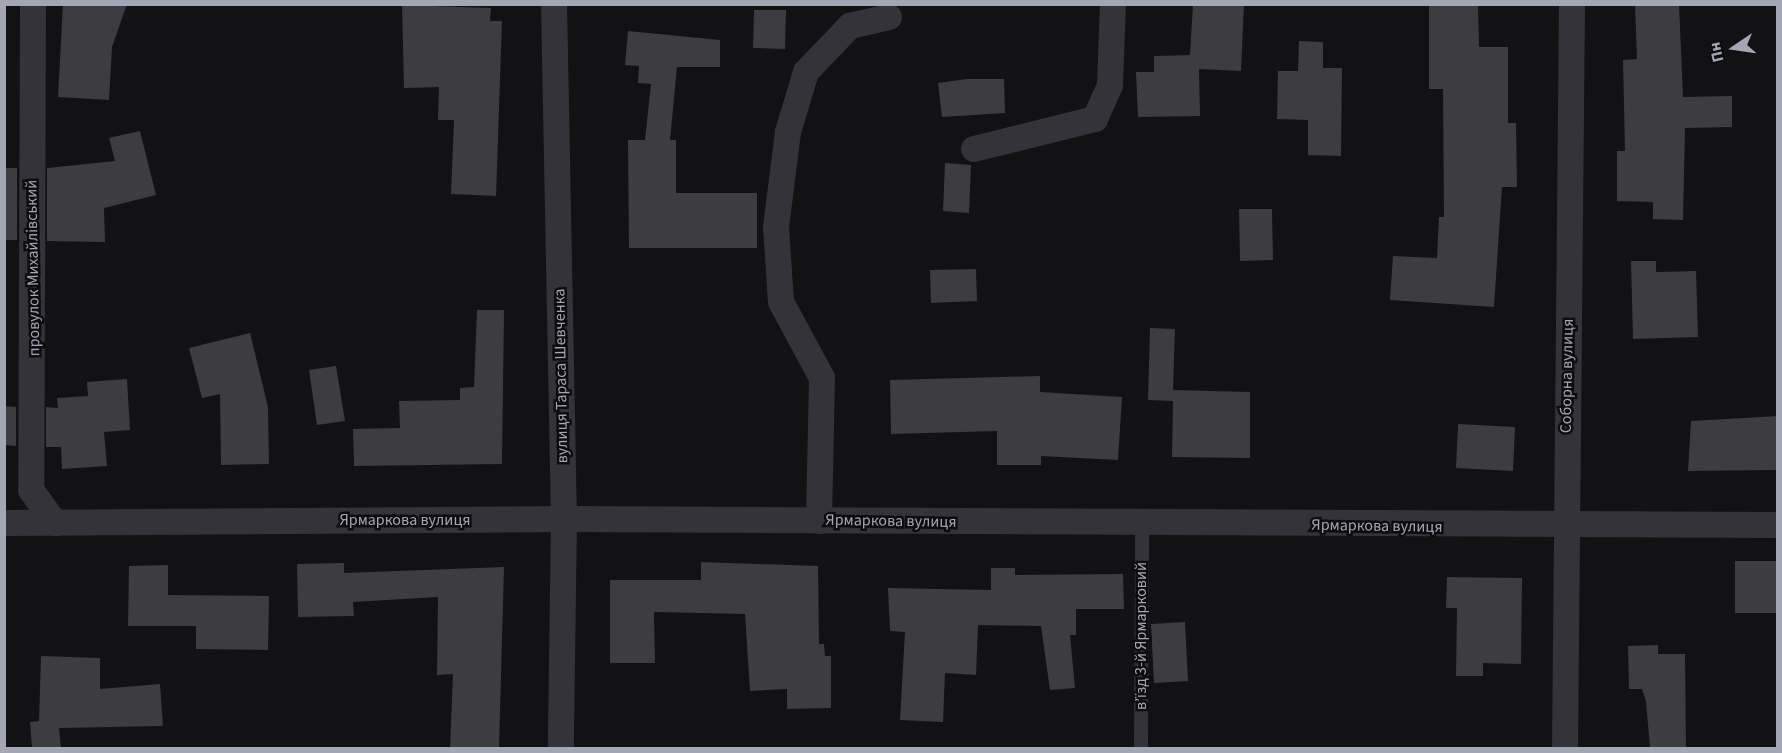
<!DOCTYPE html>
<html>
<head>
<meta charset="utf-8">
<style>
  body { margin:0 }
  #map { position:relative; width:1782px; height:753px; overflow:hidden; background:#121214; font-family:"Source Sans 3",sans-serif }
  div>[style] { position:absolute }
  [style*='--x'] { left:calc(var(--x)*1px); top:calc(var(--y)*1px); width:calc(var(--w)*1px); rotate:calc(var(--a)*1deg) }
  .building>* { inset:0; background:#3c3c41 }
  .lane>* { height:14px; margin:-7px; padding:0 7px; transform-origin:7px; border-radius:7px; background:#333339 }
  .street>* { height:26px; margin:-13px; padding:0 13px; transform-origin:13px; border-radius:13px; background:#333339 }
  span { translate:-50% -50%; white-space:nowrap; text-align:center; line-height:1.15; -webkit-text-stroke:5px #0d0d0f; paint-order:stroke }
  .street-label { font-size:16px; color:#a3a7b5 }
  .frame { position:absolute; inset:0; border:6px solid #a3a7b5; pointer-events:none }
  .north { position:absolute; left:1704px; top:18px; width:60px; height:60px; -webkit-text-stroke:4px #0d0d0f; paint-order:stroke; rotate:257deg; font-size:16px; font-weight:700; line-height:24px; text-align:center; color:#a3a7b5 }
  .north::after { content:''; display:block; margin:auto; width:21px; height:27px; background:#a3a7b5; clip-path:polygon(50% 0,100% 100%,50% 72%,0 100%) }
</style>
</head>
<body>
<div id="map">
  <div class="building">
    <i style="clip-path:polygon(63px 4px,127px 4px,112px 47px,109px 100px,58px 97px)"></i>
    <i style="clip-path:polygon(1193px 4px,1244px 4px,1241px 71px,1199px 69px,1200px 116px,1138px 117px,1136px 72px,1154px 72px,1154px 56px,1190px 55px)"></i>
    <i style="clip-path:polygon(1429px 4px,1478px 4px,1479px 47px,1508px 47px,1508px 123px,1516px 123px,1517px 187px,1502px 187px,1494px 307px,1390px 300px,1393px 256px,1437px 258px,1439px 217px,1444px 217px,1443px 89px,1429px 89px)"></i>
    <i style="clip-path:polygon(1635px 4px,1679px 4px,1683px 97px,1732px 96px,1732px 127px,1685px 128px,1683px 220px,1653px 219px,1653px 202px,1617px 201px,1617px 151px,1625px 151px,1623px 60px,1637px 59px)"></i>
    <i style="clip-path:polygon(402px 5px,491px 8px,490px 21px,502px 21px,496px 196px,451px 194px,454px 120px,438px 120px,439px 87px,404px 88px)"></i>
    <i style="clip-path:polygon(754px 10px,786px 10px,785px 49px,753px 48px)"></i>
    <i style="clip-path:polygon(628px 31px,720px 40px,720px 67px,677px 67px,670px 140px,676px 140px,676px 193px,757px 193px,757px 248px,629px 248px,628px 140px,645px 140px,651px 84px,638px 83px,639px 66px,625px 65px)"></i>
    <i style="clip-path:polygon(1299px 41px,1323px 42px,1323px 68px,1342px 68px,1341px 156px,1308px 155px,1308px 120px,1277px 119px,1278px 71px,1298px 71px)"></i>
    <i style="clip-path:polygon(967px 79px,1004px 79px,1005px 113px,942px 117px,938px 83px)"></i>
    <i style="clip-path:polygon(140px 131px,156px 195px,104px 208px,105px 242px,47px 241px,47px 168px,115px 161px,109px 138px)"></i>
    <i style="clip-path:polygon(945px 163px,971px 165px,969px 213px,943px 211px)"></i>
    <i style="clip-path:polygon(4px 168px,17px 168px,17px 240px,4px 240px)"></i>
    <i style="clip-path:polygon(1239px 209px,1272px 209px,1273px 260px,1240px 261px)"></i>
    <i style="clip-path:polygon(1631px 261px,1656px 261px,1656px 272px,1696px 271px,1698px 337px,1633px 339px)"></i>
    <i style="clip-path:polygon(976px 269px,977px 301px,931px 303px,930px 270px)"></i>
    <i style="clip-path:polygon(477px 310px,504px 310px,502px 464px,354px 466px,353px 429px,400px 428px,399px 401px,460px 400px,460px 388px,474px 387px)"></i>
    <i style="clip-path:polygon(1150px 328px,1175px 329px,1173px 390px,1250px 392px,1250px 458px,1172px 457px,1173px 401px,1148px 400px)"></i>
    <i style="clip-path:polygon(250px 333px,268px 407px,269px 464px,221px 465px,220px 394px,202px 398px,189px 348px)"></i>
    <i style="clip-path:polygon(336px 366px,345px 421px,317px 425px,309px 370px)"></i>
    <i style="clip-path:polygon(1040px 376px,1040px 392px,1122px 397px,1118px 460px,1041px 456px,1041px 465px,997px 465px,997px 431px,891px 434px,890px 380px)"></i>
    <i style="clip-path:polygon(127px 379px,130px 430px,104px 432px,107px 466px,62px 469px,61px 447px,46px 447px,46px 407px,58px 408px,57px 398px,88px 396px,87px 382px)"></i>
    <i style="clip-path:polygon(4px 406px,16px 407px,16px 446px,4px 445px)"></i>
    <i style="clip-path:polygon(1778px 416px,1778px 470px,1688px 471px,1691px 421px)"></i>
    <i style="clip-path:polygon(1458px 424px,1515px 427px,1513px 471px,1456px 468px)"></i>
    <i style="clip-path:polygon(1735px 561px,1778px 561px,1778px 613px,1735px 613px)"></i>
    <i style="clip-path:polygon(701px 562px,818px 566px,819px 644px,824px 644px,825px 656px,831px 656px,831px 708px,787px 709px,787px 689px,750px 691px,745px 614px,654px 612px,655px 663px,610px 663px,610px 580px,701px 580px)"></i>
    <i style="clip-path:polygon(344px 563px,344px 573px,504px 567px,499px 748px,450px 748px,453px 674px,437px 675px,438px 597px,353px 602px,354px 616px,298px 617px,297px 564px)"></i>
    <i style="clip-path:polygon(168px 565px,168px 595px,269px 596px,268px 650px,196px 649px,196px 626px,128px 626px,129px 566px)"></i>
    <i style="clip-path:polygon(991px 568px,1015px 568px,1015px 575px,1123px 574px,1124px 609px,1076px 609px,1076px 635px,1070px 635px,1075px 688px,1050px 690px,1041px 626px,978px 625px,976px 675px,945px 673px,943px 722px,900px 720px,905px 632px,890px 631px,888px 588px,991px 590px)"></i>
    <i style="clip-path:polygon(1447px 577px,1522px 578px,1521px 664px,1483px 663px,1483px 676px,1456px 676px,1457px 608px,1446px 608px)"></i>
    <i style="clip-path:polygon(1185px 622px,1188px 681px,1154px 683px,1151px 624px)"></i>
    <i style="clip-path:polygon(1658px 645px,1658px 654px,1685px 654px,1686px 748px,1650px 748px,1646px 701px,1642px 689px,1629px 689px,1628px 646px)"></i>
    <i style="clip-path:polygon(41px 656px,100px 658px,100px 689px,160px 684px,163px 726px,59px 728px,61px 748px,32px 748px,30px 722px,39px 721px)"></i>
  </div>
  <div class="lane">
    <i style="--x:1141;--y:748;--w:224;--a:-89.7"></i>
  </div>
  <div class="street">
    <i style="--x:33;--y:4;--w:486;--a:90.2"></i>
    <i style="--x:31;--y:490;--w:41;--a:54"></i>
    <i style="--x:554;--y:4;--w:515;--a:88.89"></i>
    <i style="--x:564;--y:519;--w:229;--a:90.8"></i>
    <i style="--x:974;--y:149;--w:125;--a:-13.9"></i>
    <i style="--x:1095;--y:119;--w:37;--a:-66"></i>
    <i style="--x:1110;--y:85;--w:81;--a:-87.9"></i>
    <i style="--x:819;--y:521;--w:143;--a:-88.8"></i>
    <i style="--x:822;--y:378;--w:86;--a:-118.3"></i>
    <i style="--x:781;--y:302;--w:75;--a:-93.8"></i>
    <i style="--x:776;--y:227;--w:96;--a:-82.8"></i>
    <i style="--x:788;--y:132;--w:63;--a:-73.3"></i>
    <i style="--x:806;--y:72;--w:64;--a:-46.3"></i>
    <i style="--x:850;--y:26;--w:40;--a:-13"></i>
    <i style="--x:4;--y:523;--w:560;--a:-0.41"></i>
    <i style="--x:564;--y:519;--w:1214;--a:0.28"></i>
    <i style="--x:1565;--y:748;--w:744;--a:-89.46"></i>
  </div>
  <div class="street-label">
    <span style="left:33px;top:268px;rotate:-91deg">провулок Михайлівський</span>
    <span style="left:561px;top:376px;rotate:-91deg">вулиця Тараса Шевченка</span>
    <span style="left:1567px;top:376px;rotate:-89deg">Соборна вулиця</span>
    <span style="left:405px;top:520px">Ярмаркова вулиця</span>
    <span style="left:891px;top:521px;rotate:1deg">Ярмаркова вулиця</span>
    <span style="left:1377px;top:526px;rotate:1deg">Ярмаркова вулиця</span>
    <span style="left:1141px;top:636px;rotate:-90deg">в’їзд 3-й Ярмарковий</span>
  </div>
  <div class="frame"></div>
  <div class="north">Пн</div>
</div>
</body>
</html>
